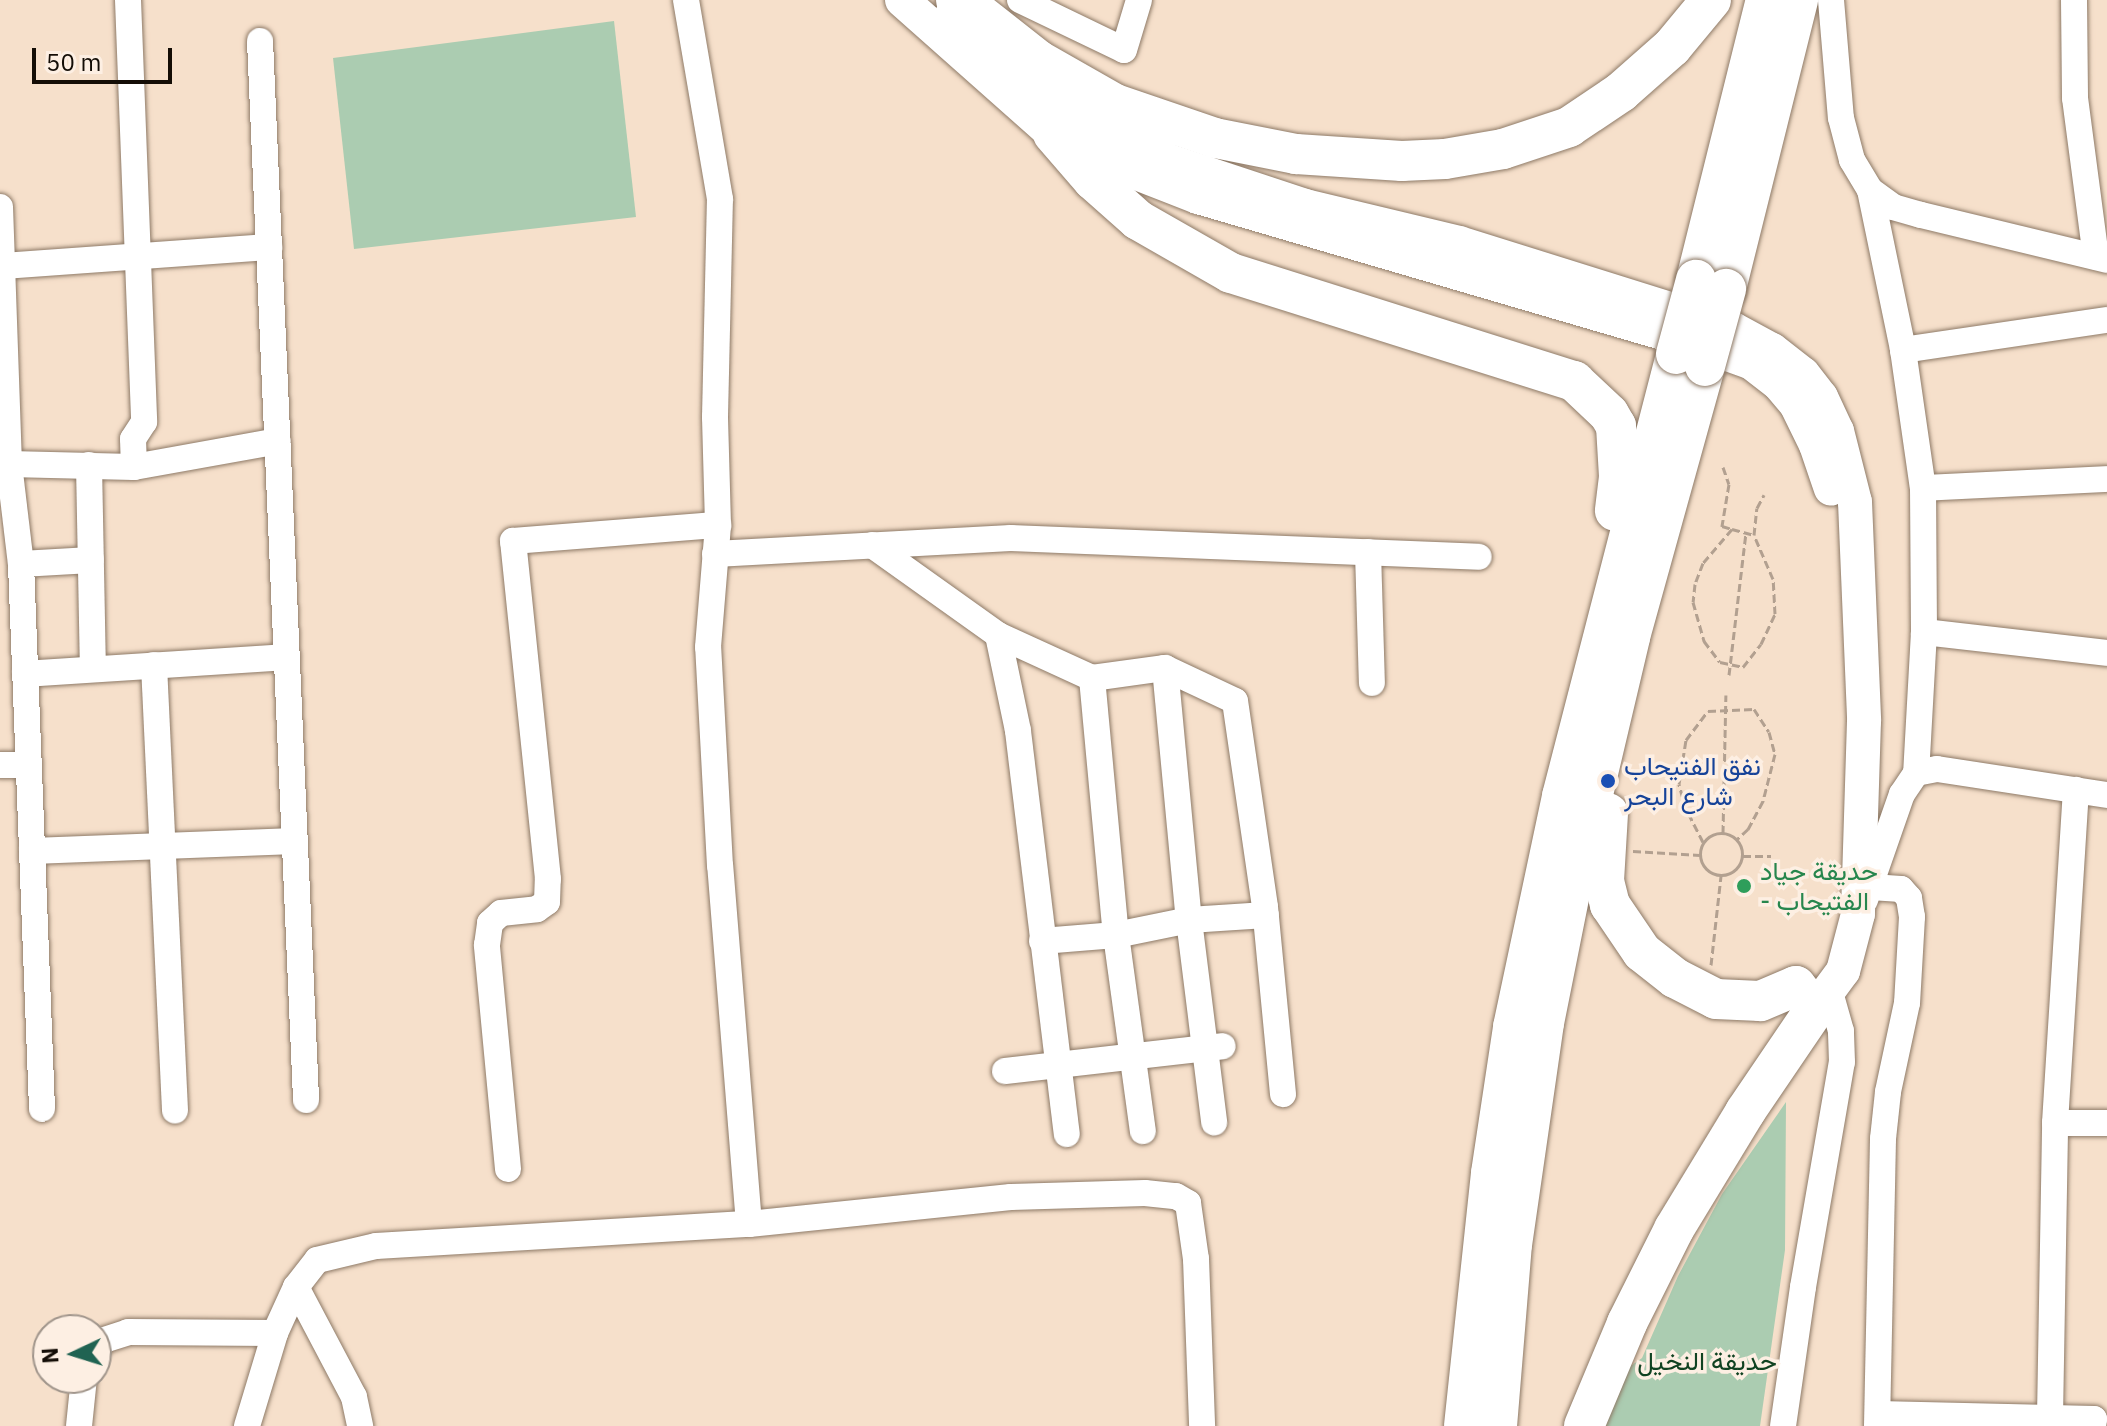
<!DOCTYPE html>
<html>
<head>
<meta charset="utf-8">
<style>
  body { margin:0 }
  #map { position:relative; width:2107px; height:1426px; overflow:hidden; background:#f6e0cb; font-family:"IBM Plex Sans",Vazirmatn,sans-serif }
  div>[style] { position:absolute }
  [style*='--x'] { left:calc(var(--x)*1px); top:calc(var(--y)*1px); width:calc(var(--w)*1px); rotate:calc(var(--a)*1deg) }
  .green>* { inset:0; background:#abccb1 }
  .path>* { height:3px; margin-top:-1.5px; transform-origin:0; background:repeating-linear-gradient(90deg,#b2a090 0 8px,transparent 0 12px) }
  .path>.ring { margin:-1.5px; padding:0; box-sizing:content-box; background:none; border:3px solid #b2a090; border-radius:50% }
  .roads { filter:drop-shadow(0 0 2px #8e7a67) drop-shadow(0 0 2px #8e7a67) }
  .minor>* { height:26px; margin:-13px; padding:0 13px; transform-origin:13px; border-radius:13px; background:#fff }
  .major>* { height:34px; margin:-17px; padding:0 17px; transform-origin:17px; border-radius:17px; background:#fff }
  .highway>* { height:40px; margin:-20px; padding:0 20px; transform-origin:20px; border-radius:20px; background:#fff }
  .bridges { filter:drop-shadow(0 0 2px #8e7a67) drop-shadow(0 0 2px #8e7a67) }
  .highway-bridge>* { height:40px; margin:-20px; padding:0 20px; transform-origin:20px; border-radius:20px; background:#fff }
  .dots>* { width:22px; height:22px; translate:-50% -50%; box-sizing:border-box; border:4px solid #fdefe3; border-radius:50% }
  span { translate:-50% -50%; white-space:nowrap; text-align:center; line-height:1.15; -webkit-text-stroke:7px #fdefe3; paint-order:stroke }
  .transit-label { font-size:26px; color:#164399 }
  .left { translate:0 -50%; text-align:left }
  .leisure-label { font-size:26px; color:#27864d }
  .park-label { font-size:26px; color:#104221 }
  .north { position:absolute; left:32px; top:1314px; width:80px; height:80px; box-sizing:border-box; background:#fdefe3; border:2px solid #a0958b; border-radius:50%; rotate:266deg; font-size:22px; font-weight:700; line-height:32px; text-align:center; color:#140d06 }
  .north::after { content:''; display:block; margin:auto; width:28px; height:36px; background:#206352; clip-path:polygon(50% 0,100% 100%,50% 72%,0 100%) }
  .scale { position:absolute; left:32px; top:48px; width:140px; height:36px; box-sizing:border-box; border:4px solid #140d06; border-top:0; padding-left:10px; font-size:24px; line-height:28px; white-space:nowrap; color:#140d06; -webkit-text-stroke:6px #fdefe3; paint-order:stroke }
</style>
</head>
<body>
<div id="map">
  <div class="green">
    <i style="clip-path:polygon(614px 21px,636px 217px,354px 249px,333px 58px)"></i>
    <i style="clip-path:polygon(1786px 1102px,1785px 1250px,1760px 1426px,1595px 1426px,1612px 1379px,1642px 1358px,1678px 1276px,1722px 1194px)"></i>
  </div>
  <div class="path">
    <i style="--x:1723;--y:467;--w:18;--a:71"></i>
    <i style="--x:1729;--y:484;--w:43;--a:99.5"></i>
    <i style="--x:1722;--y:526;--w:10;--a:17"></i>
    <i style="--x:1732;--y:529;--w:45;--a:130.5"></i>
    <i style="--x:1703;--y:563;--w:22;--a:111"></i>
    <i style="--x:1695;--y:584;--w:18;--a:96"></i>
    <i style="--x:1693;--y:602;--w:41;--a:74.2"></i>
    <i style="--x:1704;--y:641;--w:26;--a:53"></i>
    <i style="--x:1720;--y:662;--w:24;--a:12"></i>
    <i style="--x:1743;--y:667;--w:29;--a:-52"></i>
    <i style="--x:1761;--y:644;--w:33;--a:-65"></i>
    <i style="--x:1775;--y:614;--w:35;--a:-93"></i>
    <i style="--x:1773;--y:579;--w:48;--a:-113.4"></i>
    <i style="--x:1754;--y:535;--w:27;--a:-84"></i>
    <i style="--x:1757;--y:508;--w:15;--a:-62"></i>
    <i style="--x:1732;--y:529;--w:23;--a:15"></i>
    <i style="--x:1729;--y:675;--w:143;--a:-83.2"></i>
    <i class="ring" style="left:1700px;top:833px;width:39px;height:39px"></i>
    <i style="--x:1723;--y:833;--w:138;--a:-88.8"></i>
    <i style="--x:1703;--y:842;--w:37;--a:-117"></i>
    <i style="--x:1686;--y:809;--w:26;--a:-106"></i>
    <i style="--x:1679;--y:784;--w:45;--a:-81"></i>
    <i style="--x:1686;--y:740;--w:36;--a:-53"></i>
    <i style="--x:1708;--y:711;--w:46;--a:-2.5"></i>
    <i style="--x:1754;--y:709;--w:27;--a:57"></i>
    <i style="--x:1769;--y:732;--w:23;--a:75"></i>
    <i style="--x:1775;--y:754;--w:49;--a:104.3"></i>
    <i style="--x:1763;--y:801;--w:32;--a:118"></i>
    <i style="--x:1748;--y:829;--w:16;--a:137"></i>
    <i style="--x:1633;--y:851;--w:67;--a:3.4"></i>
    <i style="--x:1743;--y:856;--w:28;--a:0"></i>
    <i style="--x:1711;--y:965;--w:90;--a:-83.6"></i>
  </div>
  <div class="roads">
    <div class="minor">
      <i style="--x:128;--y:0;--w:422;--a:87.8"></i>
      <i style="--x:144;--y:422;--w:20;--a:123"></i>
      <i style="--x:133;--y:439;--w:28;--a:88"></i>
      <i style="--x:1020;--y:0;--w:115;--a:25.7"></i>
      <i style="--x:1124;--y:50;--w:52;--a:-73.3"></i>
      <i style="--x:1831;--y:0;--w:118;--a:85.2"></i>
      <i style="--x:1841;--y:118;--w:43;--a:75.3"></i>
      <i style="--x:1852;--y:160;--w:35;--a:59"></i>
      <i style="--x:1870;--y:190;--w:29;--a:36"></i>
      <i style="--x:1893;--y:207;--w:29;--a:16"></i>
      <i style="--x:1921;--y:215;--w:191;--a:13.6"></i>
      <i style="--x:2074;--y:0;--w:98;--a:89.4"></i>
      <i style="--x:2075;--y:98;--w:160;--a:82.5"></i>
      <i style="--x:260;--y:41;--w:1060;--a:87.51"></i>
      <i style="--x:1870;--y:190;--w:163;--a:78.3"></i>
      <i style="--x:1903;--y:350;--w:139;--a:81.8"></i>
      <i style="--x:1923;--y:488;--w:144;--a:89.6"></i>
      <i style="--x:1924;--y:632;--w:141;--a:93.2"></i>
      <i style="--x:0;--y:207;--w:257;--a:88"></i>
      <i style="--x:9;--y:464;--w:101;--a:83.2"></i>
      <i style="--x:21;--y:564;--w:545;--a:87.79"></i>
      <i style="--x:2;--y:266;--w:268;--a:-4.1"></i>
      <i style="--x:1903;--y:350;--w:206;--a:-8.4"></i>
      <i style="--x:9;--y:464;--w:125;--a:1.4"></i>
      <i style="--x:134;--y:467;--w:146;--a:-10.2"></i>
      <i style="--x:89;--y:465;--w:202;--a:88.9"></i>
      <i style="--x:1923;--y:488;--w:184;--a:-2.8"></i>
      <i style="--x:872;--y:545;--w:155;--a:35.5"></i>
      <i style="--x:998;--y:635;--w:98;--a:78.2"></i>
      <i style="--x:1018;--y:731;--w:406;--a:83.1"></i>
      <i style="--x:1368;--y:552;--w:131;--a:88.3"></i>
      <i style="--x:715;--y:554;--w:296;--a:-3.1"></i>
      <i style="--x:1011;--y:538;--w:468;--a:2.3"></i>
      <i style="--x:21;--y:564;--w:70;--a:-3.3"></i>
      <i style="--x:1924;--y:632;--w:184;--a:6.5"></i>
      <i style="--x:998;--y:635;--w:103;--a:24.6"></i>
      <i style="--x:1092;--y:678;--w:258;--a:84.7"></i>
      <i style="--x:1116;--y:935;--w:198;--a:82.2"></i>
      <i style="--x:154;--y:665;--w:446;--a:87.3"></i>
      <i style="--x:1165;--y:668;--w:77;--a:25.2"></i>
      <i style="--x:1235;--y:701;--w:208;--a:81.7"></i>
      <i style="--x:1265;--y:907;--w:188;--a:84.5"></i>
      <i style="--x:25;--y:674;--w:262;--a:-3.7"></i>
      <i style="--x:1092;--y:678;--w:74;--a:-7.8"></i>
      <i style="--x:1165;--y:668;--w:253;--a:84.6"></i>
      <i style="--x:1189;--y:920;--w:204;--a:82.9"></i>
      <i style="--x:0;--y:765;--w:27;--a:0"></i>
      <i style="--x:32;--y:851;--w:263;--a:-2.2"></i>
      <i style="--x:1871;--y:887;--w:30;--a:4"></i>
      <i style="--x:1901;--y:889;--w:12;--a:48"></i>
      <i style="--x:1909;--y:898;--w:19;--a:81"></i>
      <i style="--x:1912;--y:917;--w:86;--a:93.3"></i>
      <i style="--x:1907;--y:1003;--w:91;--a:102.1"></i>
      <i style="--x:1888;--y:1092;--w:47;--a:96.1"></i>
      <i style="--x:1883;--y:1139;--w:287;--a:91.2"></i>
      <i style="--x:1865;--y:900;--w:112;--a:-70.8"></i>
      <i style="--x:1902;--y:794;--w:25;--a:-56"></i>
      <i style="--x:1916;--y:773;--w:21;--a:-11"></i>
      <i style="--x:1937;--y:769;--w:172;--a:8.7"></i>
      <i style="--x:1042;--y:941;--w:74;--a:-4.6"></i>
      <i style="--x:1116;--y:935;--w:75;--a:-11.6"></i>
      <i style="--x:1189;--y:920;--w:77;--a:-3.7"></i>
      <i style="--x:1005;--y:1071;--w:219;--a:-6.5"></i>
      <i style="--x:2055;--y:1123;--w:52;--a:0"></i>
      <i style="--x:508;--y:1169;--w:225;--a:-95.4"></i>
      <i style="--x:487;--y:945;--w:22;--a:-82"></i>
      <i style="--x:490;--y:923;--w:15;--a:-42"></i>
      <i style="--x:501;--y:913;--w:36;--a:-6"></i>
      <i style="--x:537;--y:909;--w:12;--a:-35"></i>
      <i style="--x:547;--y:902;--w:23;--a:-88"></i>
      <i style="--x:548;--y:879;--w:340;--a:-95.9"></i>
      <i style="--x:513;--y:541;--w:206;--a:-4.5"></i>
      <i style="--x:749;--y:1224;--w:263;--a:-5.9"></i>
      <i style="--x:1011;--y:1197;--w:134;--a:-1.7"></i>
      <i style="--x:1145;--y:1193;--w:31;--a:6"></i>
      <i style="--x:1176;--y:1196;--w:14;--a:30"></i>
      <i style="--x:1188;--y:1203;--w:57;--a:81.9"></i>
      <i style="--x:1196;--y:1259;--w:167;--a:87.9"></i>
      <i style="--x:296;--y:1287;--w:124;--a:62.2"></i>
      <i style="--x:354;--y:1397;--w:30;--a:78"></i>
      <i style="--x:96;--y:1350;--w:13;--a:-51"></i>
      <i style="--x:104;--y:1340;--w:25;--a:-18"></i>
      <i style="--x:128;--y:1332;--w:147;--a:0.4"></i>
      <i style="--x:1878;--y:1414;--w:216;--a:1.3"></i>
      <i style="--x:2094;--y:1419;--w:7;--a:98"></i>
      <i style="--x:2050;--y:1417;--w:294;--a:-89"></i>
      <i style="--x:2055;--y:1123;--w:334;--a:-86.4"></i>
      <i style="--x:79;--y:1426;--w:48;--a:-84.1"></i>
      <i style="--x:247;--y:1426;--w:97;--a:-73.2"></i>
      <i style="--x:275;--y:1333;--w:51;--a:-65.5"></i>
      <i style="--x:296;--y:1287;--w:34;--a:-52"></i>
      <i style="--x:317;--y:1260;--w:61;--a:-13.3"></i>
      <i style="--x:376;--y:1246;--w:374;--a:-3.4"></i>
      <i style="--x:749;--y:1224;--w:359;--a:-94.6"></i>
      <i style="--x:720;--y:866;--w:219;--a:-93.1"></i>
      <i style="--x:708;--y:647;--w:122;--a:-85.3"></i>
      <i style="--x:718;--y:525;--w:108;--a:-91.6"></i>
      <i style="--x:715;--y:417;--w:218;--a:-88.7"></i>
      <i style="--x:720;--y:199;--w:202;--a:-99.7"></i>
      <i style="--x:1783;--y:1426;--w:140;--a:-81.8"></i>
      <i style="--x:1803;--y:1287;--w:228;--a:-80.2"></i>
      <i style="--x:1842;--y:1062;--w:31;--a:-92"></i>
      <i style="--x:1841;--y:1031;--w:41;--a:-105.8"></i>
    </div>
    <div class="major">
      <i style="--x:902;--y:0;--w:202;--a:41.6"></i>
      <i style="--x:1053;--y:134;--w:54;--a:27.5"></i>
      <i style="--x:1101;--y:159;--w:104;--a:21.4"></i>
      <i style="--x:1198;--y:197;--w:523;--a:16.32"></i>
      <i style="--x:1700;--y:344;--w:55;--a:20.1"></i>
      <i style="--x:1752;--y:363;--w:34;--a:38"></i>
      <i style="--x:1779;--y:384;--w:26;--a:50"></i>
      <i style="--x:1796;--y:404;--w:46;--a:64"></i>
      <i style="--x:1816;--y:445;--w:46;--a:71.2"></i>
      <i style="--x:953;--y:12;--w:54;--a:44.3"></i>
      <i style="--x:992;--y:50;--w:108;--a:36.3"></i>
      <i style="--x:1079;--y:114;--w:102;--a:27.6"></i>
      <i style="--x:1169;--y:161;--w:143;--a:18.3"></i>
      <i style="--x:1305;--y:206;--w:158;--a:13.5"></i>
      <i style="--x:1459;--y:243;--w:287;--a:17.4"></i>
      <i style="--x:1733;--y:329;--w:44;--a:28.3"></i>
      <i style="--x:1772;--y:350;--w:39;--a:38"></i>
      <i style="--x:1803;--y:374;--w:29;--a:52"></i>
      <i style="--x:1821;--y:397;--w:38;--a:65"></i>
      <i style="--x:1837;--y:431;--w:73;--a:75.8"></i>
      <i style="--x:1855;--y:502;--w:219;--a:87.6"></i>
      <i style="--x:1864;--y:721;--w:193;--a:91.8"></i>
      <i style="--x:1858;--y:914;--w:59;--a:104.7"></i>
      <i style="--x:1843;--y:971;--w:47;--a:126.4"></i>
    </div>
    <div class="highway">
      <i style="--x:956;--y:0;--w:24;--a:30"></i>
      <i style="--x:977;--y:12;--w:78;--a:38.2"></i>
      <i style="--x:1038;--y:60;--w:89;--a:29.7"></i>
      <i style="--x:1115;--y:104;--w:106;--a:18.8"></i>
      <i style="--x:1215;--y:138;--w:83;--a:11.2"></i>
      <i style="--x:1296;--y:154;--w:106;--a:3.8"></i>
      <i style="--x:1402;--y:161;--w:43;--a:-2.7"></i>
      <i style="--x:1445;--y:159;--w:59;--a:-9.8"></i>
      <i style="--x:1503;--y:149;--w:70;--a:-18.4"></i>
      <i style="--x:1569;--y:127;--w:63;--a:-33.9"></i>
      <i style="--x:1621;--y:92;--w:68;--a:-41.4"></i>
      <i style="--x:1672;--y:47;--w:61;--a:-50.3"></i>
      <i style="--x:1053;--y:134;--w:61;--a:49"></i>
      <i style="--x:1093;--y:180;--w:60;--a:41.6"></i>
      <i style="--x:1138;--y:220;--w:107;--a:29.7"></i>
      <i style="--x:1231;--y:273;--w:360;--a:17.5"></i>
      <i style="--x:1574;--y:381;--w:48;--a:43.3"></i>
      <i style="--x:1609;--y:414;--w:14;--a:60"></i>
      <i style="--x:1616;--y:426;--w:51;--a:86.6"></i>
      <i style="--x:1619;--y:477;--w:34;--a:97"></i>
      <i style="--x:1696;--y:280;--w:289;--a:-76"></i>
      <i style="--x:1726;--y:289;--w:298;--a:-76"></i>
      <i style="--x:1464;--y:1426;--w:254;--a:-83.9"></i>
      <i style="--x:1491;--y:1173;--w:148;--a:-81.4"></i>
      <i style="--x:1513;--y:1027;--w:236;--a:-78"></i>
      <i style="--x:1562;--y:796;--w:456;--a:-75.5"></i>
      <i style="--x:1497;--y:1426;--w:182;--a:-85.3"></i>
      <i style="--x:1512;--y:1245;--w:224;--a:-81.8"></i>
      <i style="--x:1544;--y:1023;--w:143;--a:-78.7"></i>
      <i style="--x:1572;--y:883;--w:253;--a:-76.7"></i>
      <i style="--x:1630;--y:637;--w:281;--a:-74.5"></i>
      <i style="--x:1584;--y:1426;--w:112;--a:-67.3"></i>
      <i style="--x:1627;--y:1323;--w:105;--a:-63.4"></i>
      <i style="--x:1674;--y:1229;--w:137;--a:-58.7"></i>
      <i style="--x:1745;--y:1112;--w:125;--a:-55.8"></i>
      <i style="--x:1815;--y:1009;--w:30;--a:-130"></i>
      <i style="--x:1796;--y:986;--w:39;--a:157"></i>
      <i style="--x:1760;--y:1001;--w:44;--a:-177.4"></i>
      <i style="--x:1716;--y:999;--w:46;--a:-152.9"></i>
      <i style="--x:1675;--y:978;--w:42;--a:-141.8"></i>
      <i style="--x:1642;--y:952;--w:57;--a:-124.2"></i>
      <i style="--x:1610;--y:905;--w:25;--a:-104"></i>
      <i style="--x:1604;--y:881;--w:68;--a:-86.6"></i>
    </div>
  </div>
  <div class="bridges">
    <div class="highway-bridge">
      <i style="--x:1676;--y:354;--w:77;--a:-74.9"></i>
      <i style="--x:1705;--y:366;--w:80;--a:-74.7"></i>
    </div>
  </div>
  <div class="dots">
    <i style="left:1608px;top:781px;background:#1a4fb4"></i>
    <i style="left:1744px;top:886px;background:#2e9e5b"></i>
  </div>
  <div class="transit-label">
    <span class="left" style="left:1624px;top:781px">نفق الفتيحاب<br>شارع البحر</span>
  </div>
  <div class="leisure-label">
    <span class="left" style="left:1760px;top:886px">حديقة جياد<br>- الفتيحاب</span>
  </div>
  <div class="park-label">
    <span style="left:1707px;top:1361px">حديقة النخيل</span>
  </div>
  <div class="north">N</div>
  <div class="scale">50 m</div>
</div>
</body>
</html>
